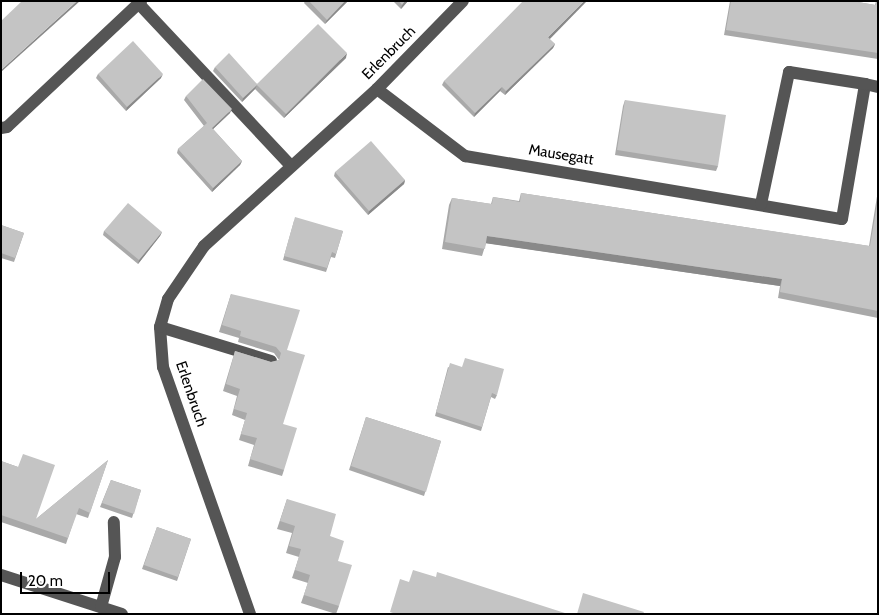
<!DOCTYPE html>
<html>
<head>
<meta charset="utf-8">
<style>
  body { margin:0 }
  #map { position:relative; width:879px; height:615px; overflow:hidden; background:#fff; font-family:Cabin,sans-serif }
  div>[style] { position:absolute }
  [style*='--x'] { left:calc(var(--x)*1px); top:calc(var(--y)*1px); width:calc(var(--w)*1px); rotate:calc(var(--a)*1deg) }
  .minor>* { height:12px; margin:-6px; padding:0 6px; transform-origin:6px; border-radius:6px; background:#555 }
  .wall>* { inset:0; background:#a9a9a9 }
  .shaded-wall>* { inset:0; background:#898989 }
  .building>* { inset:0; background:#c4c4c4 }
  span { translate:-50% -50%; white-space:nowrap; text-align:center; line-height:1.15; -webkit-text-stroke:4px #fff; paint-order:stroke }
  .street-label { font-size:15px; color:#000 }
  .frame { position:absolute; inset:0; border:2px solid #000; pointer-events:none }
  .scale { position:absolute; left:20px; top:572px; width:90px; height:22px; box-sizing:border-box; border:2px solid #000; border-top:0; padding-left:6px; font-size:15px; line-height:18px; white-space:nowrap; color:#000; -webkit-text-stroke:4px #fff; paint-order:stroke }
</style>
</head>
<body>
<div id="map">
  <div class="minor">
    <i style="--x:139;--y:4;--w:222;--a:46.8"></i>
    <i style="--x:377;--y:89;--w:111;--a:37.3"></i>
    <i style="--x:465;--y:156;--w:382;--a:9.5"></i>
    <i style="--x:842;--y:219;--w:137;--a:-80.3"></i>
    <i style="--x:865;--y:84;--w:13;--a:13"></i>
    <i style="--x:1;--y:128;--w:6;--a:-9"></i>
    <i style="--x:7;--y:127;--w:184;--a:-43.2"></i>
    <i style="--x:761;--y:204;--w:135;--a:-78"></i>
    <i style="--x:789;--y:72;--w:77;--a:9"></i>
    <i style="--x:160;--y:327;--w:116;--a:17"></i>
    <i style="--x:1;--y:575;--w:127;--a:17.9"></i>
    <i style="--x:101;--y:607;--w:52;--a:-74.4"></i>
    <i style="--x:115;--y:557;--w:35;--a:-92"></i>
    <i style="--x:250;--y:614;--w:262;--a:-109.4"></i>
    <i style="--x:163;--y:367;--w:40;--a:-94.3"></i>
    <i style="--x:160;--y:327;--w:29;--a:-74"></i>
    <i style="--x:168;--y:299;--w:64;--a:-55.8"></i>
    <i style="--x:204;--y:246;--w:234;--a:-42.2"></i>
    <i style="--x:377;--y:89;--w:123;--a:-45.7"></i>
  </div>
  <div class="wall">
    <i style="clip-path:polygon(305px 1px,348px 1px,325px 24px,304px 3px)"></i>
    <i style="clip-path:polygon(393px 1px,408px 1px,401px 9px)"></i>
    <i style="clip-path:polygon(730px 1px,852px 1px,875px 5px,876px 1px,878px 1px,878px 59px,724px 35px)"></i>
    <i style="clip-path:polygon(549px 39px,555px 44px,553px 48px,505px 95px,500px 91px,474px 117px,442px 85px,444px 81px)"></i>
    <i style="clip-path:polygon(346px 58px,284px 118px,255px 89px,242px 102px,213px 71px,215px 67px,257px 84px)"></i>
    <i style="clip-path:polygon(98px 74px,161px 78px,126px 111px,96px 78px)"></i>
    <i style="clip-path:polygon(186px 96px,230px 113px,213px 129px,242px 161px,240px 165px,212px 192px,177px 153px,178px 149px,204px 126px,184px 100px)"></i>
    <i style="clip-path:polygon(625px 100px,718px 166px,716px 171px,615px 155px,623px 106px)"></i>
    <i style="clip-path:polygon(335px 172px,405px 180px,404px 184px,368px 215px,334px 176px)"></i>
    <i style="clip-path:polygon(878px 190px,878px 318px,778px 298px,780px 286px,486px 243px,482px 256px,442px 249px,449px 205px,452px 198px,491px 204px,493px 197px,519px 201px,521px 193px,869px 246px)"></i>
    <i style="clip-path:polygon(294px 221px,343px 231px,335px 258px,331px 257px,326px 272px,283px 260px)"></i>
    <i style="clip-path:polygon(1px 225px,24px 233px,14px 262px,1px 258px)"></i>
    <i style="clip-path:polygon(104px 231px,162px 232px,160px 236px,138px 264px,103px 235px)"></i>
    <i style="clip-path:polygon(231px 294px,287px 350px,283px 424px,284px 470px,282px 476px,248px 466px,254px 445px,239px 440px,245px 420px,232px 415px,237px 396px,223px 391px,235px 351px,271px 362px,279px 360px,274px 353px,238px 342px,239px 338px,219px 332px)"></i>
    <i style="clip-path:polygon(448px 367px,497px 395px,495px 399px,491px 397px,481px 431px,435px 416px)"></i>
    <i style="clip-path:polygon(366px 417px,441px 441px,424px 496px,349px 470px)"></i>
    <i style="clip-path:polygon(108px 460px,88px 518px,76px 514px,66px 544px,1px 522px,1px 461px,18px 467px,36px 519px)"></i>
    <i style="clip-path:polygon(111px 480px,141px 490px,132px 518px,100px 507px)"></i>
    <i style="clip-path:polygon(287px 499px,330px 536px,338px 561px,339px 606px,336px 614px,301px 603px,308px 583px,292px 578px,299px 557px,286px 553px,292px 533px,277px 529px)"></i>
    <i style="clip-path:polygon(157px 527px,191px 539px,177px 581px,142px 569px)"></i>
  </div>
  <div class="shaded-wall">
    <i style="clip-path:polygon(77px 1px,80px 1px,1px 72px,1px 70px)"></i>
    <i style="clip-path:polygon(345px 1px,348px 1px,325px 24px,327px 20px)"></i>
    <i style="clip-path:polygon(405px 1px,408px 1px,401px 9px,402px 5px)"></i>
    <i style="clip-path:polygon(584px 1px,587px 1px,547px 42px,548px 37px)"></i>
    <i style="clip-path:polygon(555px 44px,553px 48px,505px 95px,506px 91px)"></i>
    <i style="clip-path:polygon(347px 53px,346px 58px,284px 118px,286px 114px)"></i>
    <i style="clip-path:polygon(163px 74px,161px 78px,126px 111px,127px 107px)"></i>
    <i style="clip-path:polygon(257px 85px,255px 89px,242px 102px,243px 98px)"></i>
    <i style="clip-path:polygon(502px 87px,500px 91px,474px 117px,475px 113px)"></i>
    <i style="clip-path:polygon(232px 109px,230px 113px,210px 132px,212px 128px)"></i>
    <i style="clip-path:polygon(242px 161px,240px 165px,212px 192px,213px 188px)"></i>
    <i style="clip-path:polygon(405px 180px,404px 184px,368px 215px,369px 211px)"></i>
    <i style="clip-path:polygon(162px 232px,160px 236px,138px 264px,139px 260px)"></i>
    <i style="clip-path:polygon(487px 236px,782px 279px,780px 286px,484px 243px)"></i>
  </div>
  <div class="building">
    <i style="clip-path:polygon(22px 1px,77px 1px,1px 70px,1px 21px)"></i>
    <i style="clip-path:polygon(309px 1px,345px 1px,327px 20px)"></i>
    <i style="clip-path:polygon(399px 1px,405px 1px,402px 5px)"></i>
    <i style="clip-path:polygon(523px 1px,584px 1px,548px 37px,555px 44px,506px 91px,502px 87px,475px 113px,444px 81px)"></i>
    <i style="clip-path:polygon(731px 1px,852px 1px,876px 5px,877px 1px,878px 1px,878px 53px,726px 30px)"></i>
    <i style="clip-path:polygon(318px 24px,347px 53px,286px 114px,257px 85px,243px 98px,215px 67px,229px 53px,257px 84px)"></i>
    <i style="clip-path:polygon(133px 41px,163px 74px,127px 107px,98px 74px)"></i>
    <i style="clip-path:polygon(203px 79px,232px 109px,212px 128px,242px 161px,213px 188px,178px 149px,207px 123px,186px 96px)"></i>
    <i style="clip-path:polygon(625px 100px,726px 115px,718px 166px,617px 150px)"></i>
    <i style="clip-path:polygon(371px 141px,405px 180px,369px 211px,335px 172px)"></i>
    <i style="clip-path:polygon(521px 193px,870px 246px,878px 199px,878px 311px,780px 292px,782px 279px,487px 236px,485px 249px,445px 242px,452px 198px,492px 204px,493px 197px,520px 202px)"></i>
    <i style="clip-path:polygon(128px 203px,162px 232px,139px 260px,104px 231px)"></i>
    <i style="clip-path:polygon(295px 217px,343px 231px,336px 254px,332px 252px,327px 268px,284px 256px)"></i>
    <i style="clip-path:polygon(1px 225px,24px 233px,15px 258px,1px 253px)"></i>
    <i style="clip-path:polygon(231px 294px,300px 310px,287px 350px,305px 355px,283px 424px,297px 428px,284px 470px,250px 459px,257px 438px,241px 434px,247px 413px,234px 409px,240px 389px,226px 384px,235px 351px,271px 362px,279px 360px,281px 353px,276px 347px,240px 336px,241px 331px,222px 325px)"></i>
    <i style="clip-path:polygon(465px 358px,504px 369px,497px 395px,492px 393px,482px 427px,436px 412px,450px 363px,462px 367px)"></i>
    <i style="clip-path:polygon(366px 417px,441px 441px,426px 492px,351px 466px)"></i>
    <i style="clip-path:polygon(23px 454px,55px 465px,36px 519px,108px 460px,90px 513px,79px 508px,68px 538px,1px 515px,1px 461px,18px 467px)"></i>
    <i style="clip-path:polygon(111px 480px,141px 490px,134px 514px,102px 503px)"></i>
    <i style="clip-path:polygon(287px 499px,336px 514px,330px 536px,344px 541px,338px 561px,352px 565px,339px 606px,304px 595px,310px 575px,295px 570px,301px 549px,289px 546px,295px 526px,280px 521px)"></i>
    <i style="clip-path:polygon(157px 527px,191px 539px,178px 577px,144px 565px)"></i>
    <i style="clip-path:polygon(413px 570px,436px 577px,437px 572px,568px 614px,396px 614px,390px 612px,400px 579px,409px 582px)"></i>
    <i style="clip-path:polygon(583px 593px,644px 612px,643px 614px,577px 614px)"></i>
  </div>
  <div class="street-label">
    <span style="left:389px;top:53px;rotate:-45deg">Erlenbruch</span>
    <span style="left:561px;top:155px;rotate:9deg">Mausegatt</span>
    <span style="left:191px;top:394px;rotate:71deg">Erlenbruch</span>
  </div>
  <div class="frame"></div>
  <div class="scale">20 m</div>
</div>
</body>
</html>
